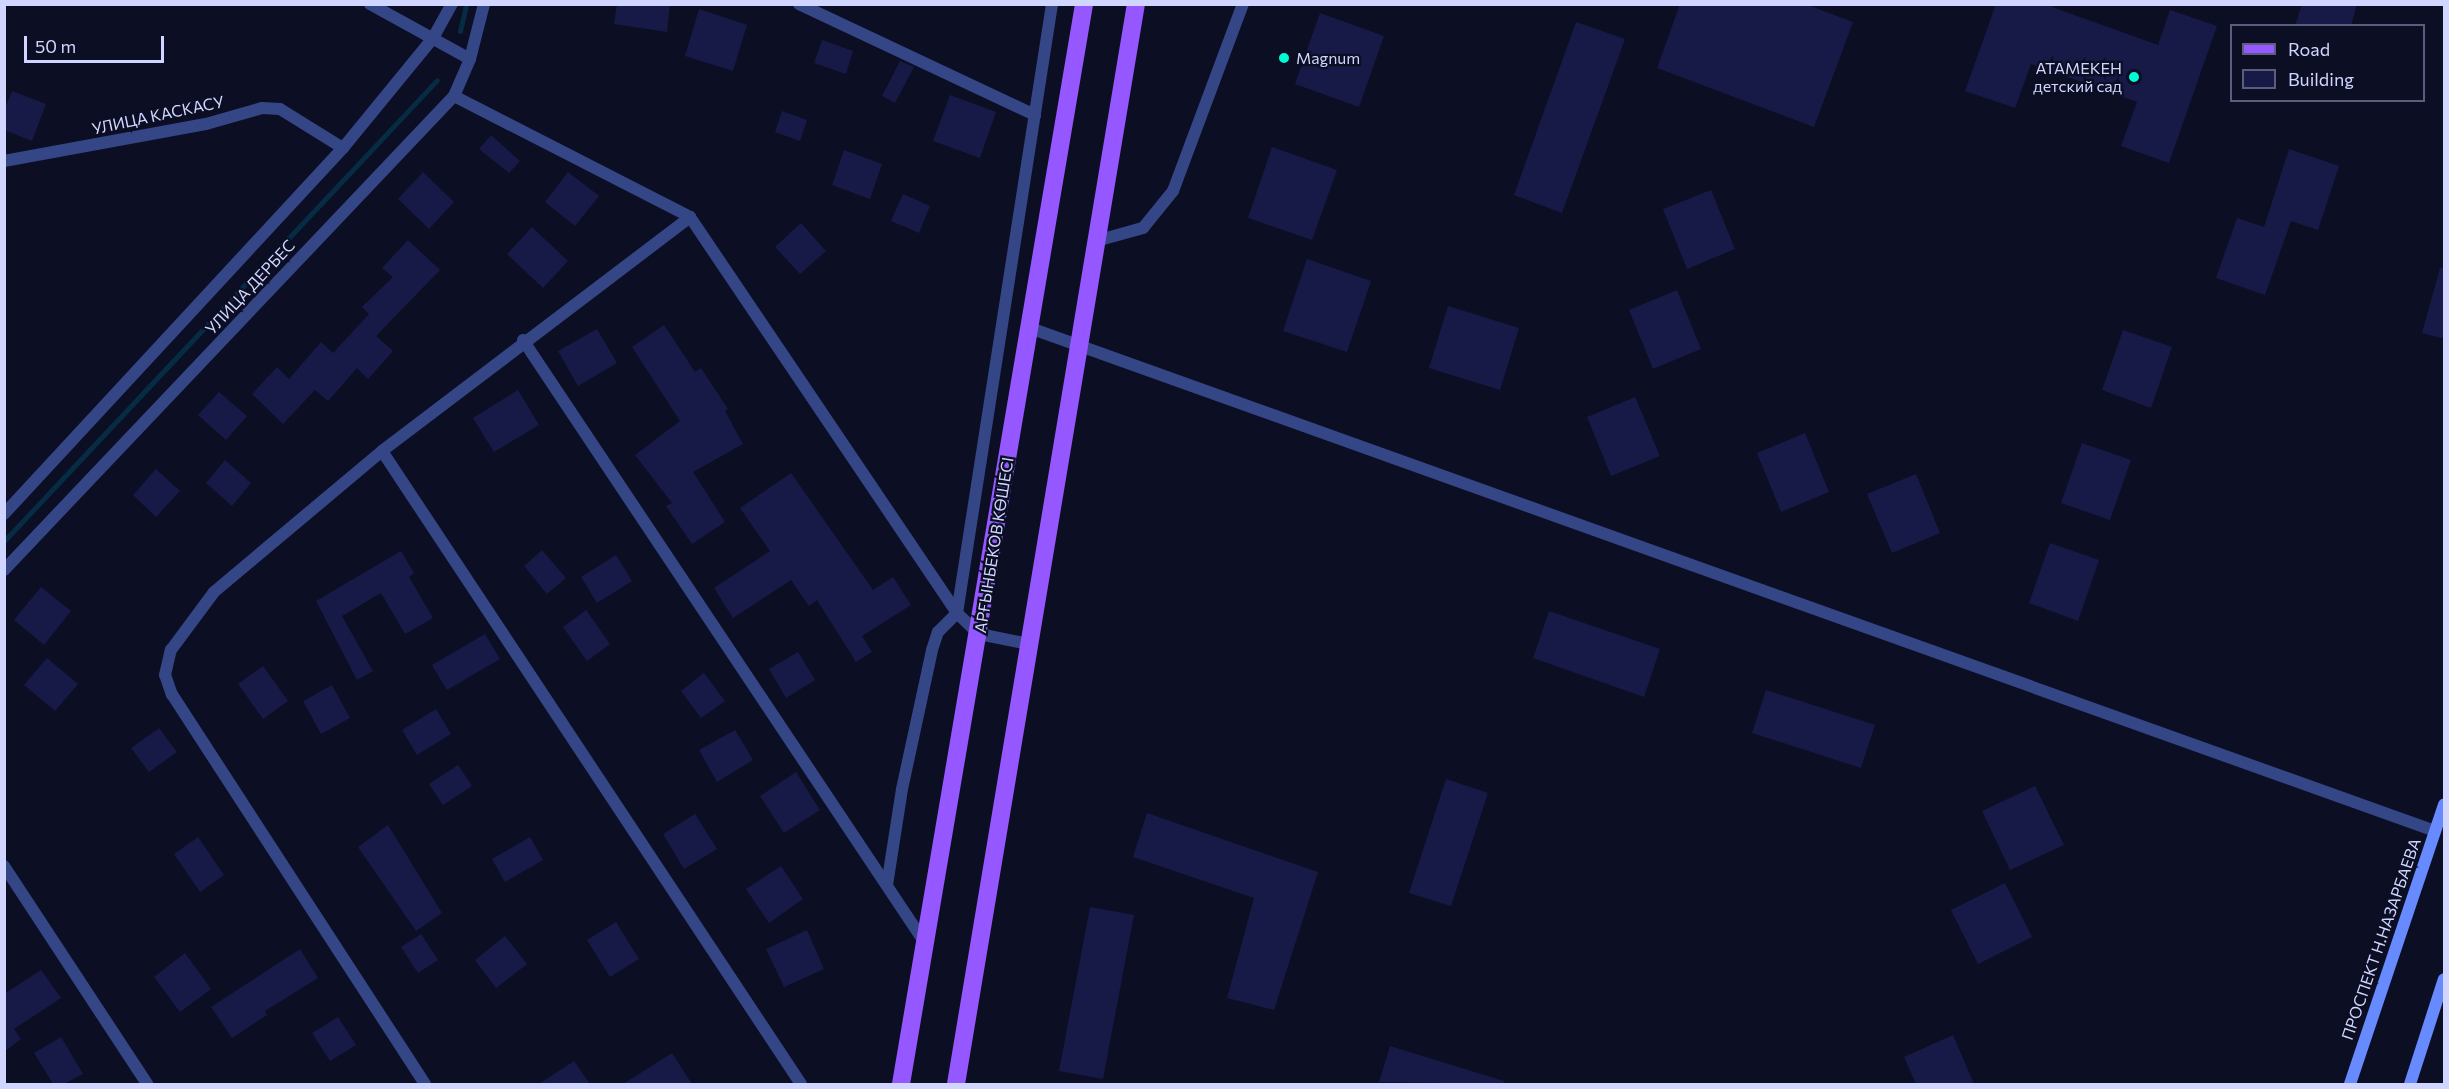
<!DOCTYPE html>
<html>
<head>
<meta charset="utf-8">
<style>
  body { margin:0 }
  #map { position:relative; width:2449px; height:1089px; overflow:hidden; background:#0c0e24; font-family:Commissioner,sans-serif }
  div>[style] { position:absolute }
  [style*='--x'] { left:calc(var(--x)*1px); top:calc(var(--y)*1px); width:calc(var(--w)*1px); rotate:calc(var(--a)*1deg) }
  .stream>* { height:5px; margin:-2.5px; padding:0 2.5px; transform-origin:2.5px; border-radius:2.5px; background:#062c44 }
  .building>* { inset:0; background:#171a46 }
  .minor>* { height:12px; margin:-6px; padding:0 6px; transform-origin:6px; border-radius:6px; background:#344686 }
  .tertiary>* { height:12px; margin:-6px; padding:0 6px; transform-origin:6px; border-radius:6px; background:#344686 }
  .secondary>* { height:12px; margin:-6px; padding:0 6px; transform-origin:6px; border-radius:6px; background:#678aff }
  .primary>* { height:18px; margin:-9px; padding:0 9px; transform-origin:9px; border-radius:9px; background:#9557ff }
  .dots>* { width:16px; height:16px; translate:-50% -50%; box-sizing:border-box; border:3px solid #0c0e24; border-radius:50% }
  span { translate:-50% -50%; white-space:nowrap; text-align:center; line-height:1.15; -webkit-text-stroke:4.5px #0c0e24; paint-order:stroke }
  .poi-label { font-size:16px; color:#d0d6ff }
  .left { translate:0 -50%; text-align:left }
  .right { translate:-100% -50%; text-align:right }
  .street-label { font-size:16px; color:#d0d6ff }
  .frame { position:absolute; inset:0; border:6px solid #d0d6ff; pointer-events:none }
  .legend { position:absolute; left:2230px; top:24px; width:195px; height:78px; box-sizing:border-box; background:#0c0e24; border:2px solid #5a5e7c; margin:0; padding:8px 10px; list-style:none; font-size:18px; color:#d0d6ff }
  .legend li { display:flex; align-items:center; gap:12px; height:30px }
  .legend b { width:30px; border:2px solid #5a5e7c }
  .scale { position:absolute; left:24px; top:36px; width:140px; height:27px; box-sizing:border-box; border:3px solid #d0d6ff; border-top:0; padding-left:8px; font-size:18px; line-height:21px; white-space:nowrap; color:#d0d6ff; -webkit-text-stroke:4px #0c0e24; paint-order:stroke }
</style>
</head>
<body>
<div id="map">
  <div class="stream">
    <i style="--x:460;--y:31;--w:28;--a:-77"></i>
    <i style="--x:4;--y:541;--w:632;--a:-46.79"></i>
  </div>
  <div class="building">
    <i style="clip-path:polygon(617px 4px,670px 4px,667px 32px,614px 24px)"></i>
    <i style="clip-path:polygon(1680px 4px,1805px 4px,1853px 22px,1814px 127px,1657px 68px)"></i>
    <i style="clip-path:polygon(1996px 4px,2053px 4px,2052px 7px,2158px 45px,2170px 10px,2217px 26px,2169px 163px,2121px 146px,2137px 102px,2031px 64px,2015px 108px,1965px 91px)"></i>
    <i style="clip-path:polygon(2302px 4px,2357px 4px,2351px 26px,2295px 26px)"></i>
    <i style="clip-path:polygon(699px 9px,747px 25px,733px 71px,685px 56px)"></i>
    <i style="clip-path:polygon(1320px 13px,1384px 36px,1359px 107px,1295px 84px)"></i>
    <i style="clip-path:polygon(1576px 22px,1625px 39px,1562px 213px,1514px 195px)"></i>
    <i style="clip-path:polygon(822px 40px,853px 51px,846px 74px,814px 63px)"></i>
    <i style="clip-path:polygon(900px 61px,914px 67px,895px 103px,882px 96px)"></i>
    <i style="clip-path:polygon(12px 91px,46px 104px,32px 141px,4px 130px,4px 111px)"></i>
    <i style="clip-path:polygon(950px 95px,996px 112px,980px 158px,933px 141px)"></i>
    <i style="clip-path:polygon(782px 111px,807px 120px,800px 141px,775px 132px)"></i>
    <i style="clip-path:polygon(491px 135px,520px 161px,509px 173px,479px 149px)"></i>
    <i style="clip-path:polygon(1272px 147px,1337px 170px,1312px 240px,1248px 218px)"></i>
    <i style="clip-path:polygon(2289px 149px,2339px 166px,2318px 230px,2291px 221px,2265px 295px,2216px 278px,2237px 218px,2264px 227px)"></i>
    <i style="clip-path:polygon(844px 150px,882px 164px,870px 199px,832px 185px)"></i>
    <i style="clip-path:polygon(423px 172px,454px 202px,429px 229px,398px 199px)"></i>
    <i style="clip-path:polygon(568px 172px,599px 196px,575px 226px,545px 202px)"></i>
    <i style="clip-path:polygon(1711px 190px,1735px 249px,1687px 269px,1663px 209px)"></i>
    <i style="clip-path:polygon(903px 194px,930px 206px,919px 233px,891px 221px)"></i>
    <i style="clip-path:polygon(801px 223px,826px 251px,800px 274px,775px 247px)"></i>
    <i style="clip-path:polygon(532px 227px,568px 261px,543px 288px,507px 254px)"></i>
    <i style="clip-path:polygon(408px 240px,440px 270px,376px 336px,393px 351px,368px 379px,357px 368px,328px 401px,315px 390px,283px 424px,252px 394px,277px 367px,289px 379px,321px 342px,333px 353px,369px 314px,362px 307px,393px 277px,382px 268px)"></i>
    <i style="clip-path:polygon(1307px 259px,1371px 281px,1347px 352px,1283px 331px)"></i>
    <i style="clip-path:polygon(2440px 268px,2445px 268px,2445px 339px,2422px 333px)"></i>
    <i style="clip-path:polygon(1677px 290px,1701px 349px,1653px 369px,1629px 310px)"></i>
    <i style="clip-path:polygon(1448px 306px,1519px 328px,1500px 390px,1429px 368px)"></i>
    <i style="clip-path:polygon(664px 325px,695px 372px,701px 368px,728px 409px,725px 411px,743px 444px,693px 472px,725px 522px,692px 544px,666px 506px,672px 503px,635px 455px,680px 421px,632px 347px)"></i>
    <i style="clip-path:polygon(597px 329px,617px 363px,578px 386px,558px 351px)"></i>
    <i style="clip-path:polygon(2123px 330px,2172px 347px,2151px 408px,2102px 390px)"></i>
    <i style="clip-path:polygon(518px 390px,539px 425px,494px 452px,473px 418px)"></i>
    <i style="clip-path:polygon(219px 392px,247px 416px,226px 440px,198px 415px)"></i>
    <i style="clip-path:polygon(1635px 397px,1660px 456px,1611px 476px,1587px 417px)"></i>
    <i style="clip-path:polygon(1805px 433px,1829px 492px,1781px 512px,1757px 453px)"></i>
    <i style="clip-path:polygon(2082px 443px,2131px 460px,2110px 520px,2061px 503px)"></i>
    <i style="clip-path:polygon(225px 460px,251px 483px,232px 506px,206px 483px)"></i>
    <i style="clip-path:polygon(156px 469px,180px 491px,156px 517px,133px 495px)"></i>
    <i style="clip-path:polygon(791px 473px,873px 590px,893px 577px,911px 605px,862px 636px,872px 652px,856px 662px,817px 600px,809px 606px,791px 580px,733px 618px,714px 588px,770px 551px,740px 508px)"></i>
    <i style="clip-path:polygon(1916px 474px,1940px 533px,1892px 553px,1867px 494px)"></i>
    <i style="clip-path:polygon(2050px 543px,2099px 560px,2078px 621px,2029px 603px)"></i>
    <i style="clip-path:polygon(542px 550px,566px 578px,547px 594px,524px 566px)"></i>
    <i style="clip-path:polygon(401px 551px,414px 573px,409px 577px,433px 618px,405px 634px,381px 593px,342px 616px,373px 671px,357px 680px,316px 601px)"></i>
    <i style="clip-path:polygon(616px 555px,632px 581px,597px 603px,581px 577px)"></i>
    <i style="clip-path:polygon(41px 587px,71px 611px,44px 645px,14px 620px)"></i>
    <i style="clip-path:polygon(586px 610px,610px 644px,587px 661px,563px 627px)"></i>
    <i style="clip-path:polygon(1549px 611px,1660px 649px,1644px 697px,1533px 658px)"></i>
    <i style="clip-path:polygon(485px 634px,500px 659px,447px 690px,432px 665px)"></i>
    <i style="clip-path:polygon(798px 652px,815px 680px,786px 698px,769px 669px)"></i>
    <i style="clip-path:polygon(47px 658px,78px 684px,55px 711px,24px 685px)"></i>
    <i style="clip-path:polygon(263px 666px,288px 701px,263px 719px,238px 684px)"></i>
    <i style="clip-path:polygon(704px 673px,725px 701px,701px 718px,681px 691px)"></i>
    <i style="clip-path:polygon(332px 685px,350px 718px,321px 734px,303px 701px)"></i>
    <i style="clip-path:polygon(1766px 690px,1875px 725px,1861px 768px,1752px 733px)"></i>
    <i style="clip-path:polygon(436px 709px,451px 734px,417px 755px,402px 730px)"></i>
    <i style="clip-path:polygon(159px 728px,177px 752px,149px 772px,131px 748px)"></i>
    <i style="clip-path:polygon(735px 730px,753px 760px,717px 782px,699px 750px)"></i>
    <i style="clip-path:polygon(458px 765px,472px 786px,443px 805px,429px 784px)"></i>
    <i style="clip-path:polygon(796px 772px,820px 810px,784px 833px,760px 796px)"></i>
    <i style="clip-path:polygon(1446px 779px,1488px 793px,1451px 906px,1409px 893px)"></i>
    <i style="clip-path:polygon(2035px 786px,2064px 845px,2010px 870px,1982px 811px)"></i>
    <i style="clip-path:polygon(1147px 813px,1318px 872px,1274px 1010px,1227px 998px,1254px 898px,1133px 857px)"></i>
    <i style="clip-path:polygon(695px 814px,717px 849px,684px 869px,663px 834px)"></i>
    <i style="clip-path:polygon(388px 825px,442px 913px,416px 931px,358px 847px)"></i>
    <i style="clip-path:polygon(198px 837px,224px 875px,200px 892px,174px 854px)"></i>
    <i style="clip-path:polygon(530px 837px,543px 860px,505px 882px,492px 859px)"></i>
    <i style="clip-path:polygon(781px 866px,803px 899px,769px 923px,746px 889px)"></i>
    <i style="clip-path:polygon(2005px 883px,2032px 937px,1978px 964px,1951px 910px)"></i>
    <i style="clip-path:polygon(1090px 907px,1134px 915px,1103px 1079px,1059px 1071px)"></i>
    <i style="clip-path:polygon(616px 922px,639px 959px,610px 977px,587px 940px)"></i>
    <i style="clip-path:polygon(807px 930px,824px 969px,784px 987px,766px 949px)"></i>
    <i style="clip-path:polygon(421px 934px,438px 960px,418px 973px,401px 947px)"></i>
    <i style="clip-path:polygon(505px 936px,527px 964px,496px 988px,475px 960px)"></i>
    <i style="clip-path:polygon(300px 949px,318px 978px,265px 1011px,267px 1015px,232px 1038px,211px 1007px)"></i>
    <i style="clip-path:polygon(185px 953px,211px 989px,180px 1012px,154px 977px)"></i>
    <i style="clip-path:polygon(41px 970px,61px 998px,14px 1029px,21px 1039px,4px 1052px,4px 994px)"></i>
    <i style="clip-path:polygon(338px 1017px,356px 1045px,330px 1061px,312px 1033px)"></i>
    <i style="clip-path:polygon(1953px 1035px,1974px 1084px,1916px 1084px,1904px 1057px)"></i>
    <i style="clip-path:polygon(61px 1037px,83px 1074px,64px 1084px,53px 1084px,34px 1053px)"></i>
    <i style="clip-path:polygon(1390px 1046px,1504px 1081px,1504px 1084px,1379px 1082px)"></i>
    <i style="clip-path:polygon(672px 1053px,692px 1084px,623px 1084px)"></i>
    <i style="clip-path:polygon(574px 1061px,590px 1084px,539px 1084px)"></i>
  </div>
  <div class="minor">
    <i style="--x:370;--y:4;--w:114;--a:28.8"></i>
    <i style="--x:799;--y:4;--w:261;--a:25.2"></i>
    <i style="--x:454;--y:96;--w:265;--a:27.1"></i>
    <i style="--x:690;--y:217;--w:478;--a:56"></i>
    <i style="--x:957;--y:613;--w:30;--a:44"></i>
    <i style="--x:979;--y:634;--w:51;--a:11.3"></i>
    <i style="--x:4;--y:161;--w:205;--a:-10.4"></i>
    <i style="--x:206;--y:124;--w:58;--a:-15.9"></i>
    <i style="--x:262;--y:108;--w:18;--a:3"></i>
    <i style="--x:280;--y:109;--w:74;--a:31.8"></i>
    <i style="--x:1096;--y:241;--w:49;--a:-15.5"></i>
    <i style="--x:1143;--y:228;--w:48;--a:-51"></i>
    <i style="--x:1173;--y:191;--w:200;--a:-69.5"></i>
    <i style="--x:523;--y:340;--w:725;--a:56.31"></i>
    <i style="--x:382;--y:451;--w:759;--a:56.5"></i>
    <i style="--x:4;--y:514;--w:499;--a:-47.2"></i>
    <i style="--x:343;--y:148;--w:142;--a:-50.7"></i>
    <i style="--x:433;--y:38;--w:39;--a:-61"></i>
    <i style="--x:4;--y:570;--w:654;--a:-46.49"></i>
    <i style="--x:454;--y:96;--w:40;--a:-66.6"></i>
    <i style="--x:470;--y:59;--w:57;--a:-75.7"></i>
    <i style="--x:4;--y:866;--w:261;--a:56.7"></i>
    <i style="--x:887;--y:885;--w:97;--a:-81.1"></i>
    <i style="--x:902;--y:789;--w:142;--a:-77.8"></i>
    <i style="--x:932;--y:650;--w:19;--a:-72"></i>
    <i style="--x:938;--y:632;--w:27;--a:-45"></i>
    <i style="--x:957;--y:613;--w:616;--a:-81.13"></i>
    <i style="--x:425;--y:1084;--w:464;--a:-123"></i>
    <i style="--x:172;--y:695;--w:21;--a:-109"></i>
    <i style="--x:165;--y:675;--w:26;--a:-77"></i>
    <i style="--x:171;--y:650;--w:72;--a:-53.4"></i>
    <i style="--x:214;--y:592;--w:219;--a:-40"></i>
    <i style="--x:382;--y:451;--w:387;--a:-37.2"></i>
  </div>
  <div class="tertiary">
    <i style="--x:1030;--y:328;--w:1492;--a:19.7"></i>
  </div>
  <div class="secondary">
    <i style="--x:2350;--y:1084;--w:295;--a:-71.4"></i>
    <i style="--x:2410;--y:1084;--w:110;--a:-72.1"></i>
  </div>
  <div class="primary">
    <i style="--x:901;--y:1084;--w:1095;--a:-80.38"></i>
    <i style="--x:956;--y:1084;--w:1095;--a:-80.54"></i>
  </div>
  <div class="dots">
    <i style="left:1284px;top:58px;background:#00fbd4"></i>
    <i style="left:2134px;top:77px;background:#00fbd4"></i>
  </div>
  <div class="poi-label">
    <span class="left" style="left:1296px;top:58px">Magnum</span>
    <span class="right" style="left:2122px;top:77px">АТАМЕКЕН<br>детский сад</span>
  </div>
  <div class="street-label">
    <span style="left:158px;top:115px;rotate:-12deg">УЛИЦА КАСКАСУ</span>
    <span style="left:250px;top:287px;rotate:-47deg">УЛИЦА ДЕРБЕС</span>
    <span style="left:994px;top:545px;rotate:-81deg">АРҒЫНБЕКОВ КӨШЕСІ</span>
    <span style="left:2381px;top:939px;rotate:-71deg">ПРОСПЕКТ Н.НАЗАРБАЕВА</span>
  </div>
  <div class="frame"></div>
  <ul class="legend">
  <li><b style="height:8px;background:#9557ff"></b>Road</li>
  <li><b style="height:16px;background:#171a46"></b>Building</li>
  </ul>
  <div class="scale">50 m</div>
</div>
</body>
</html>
